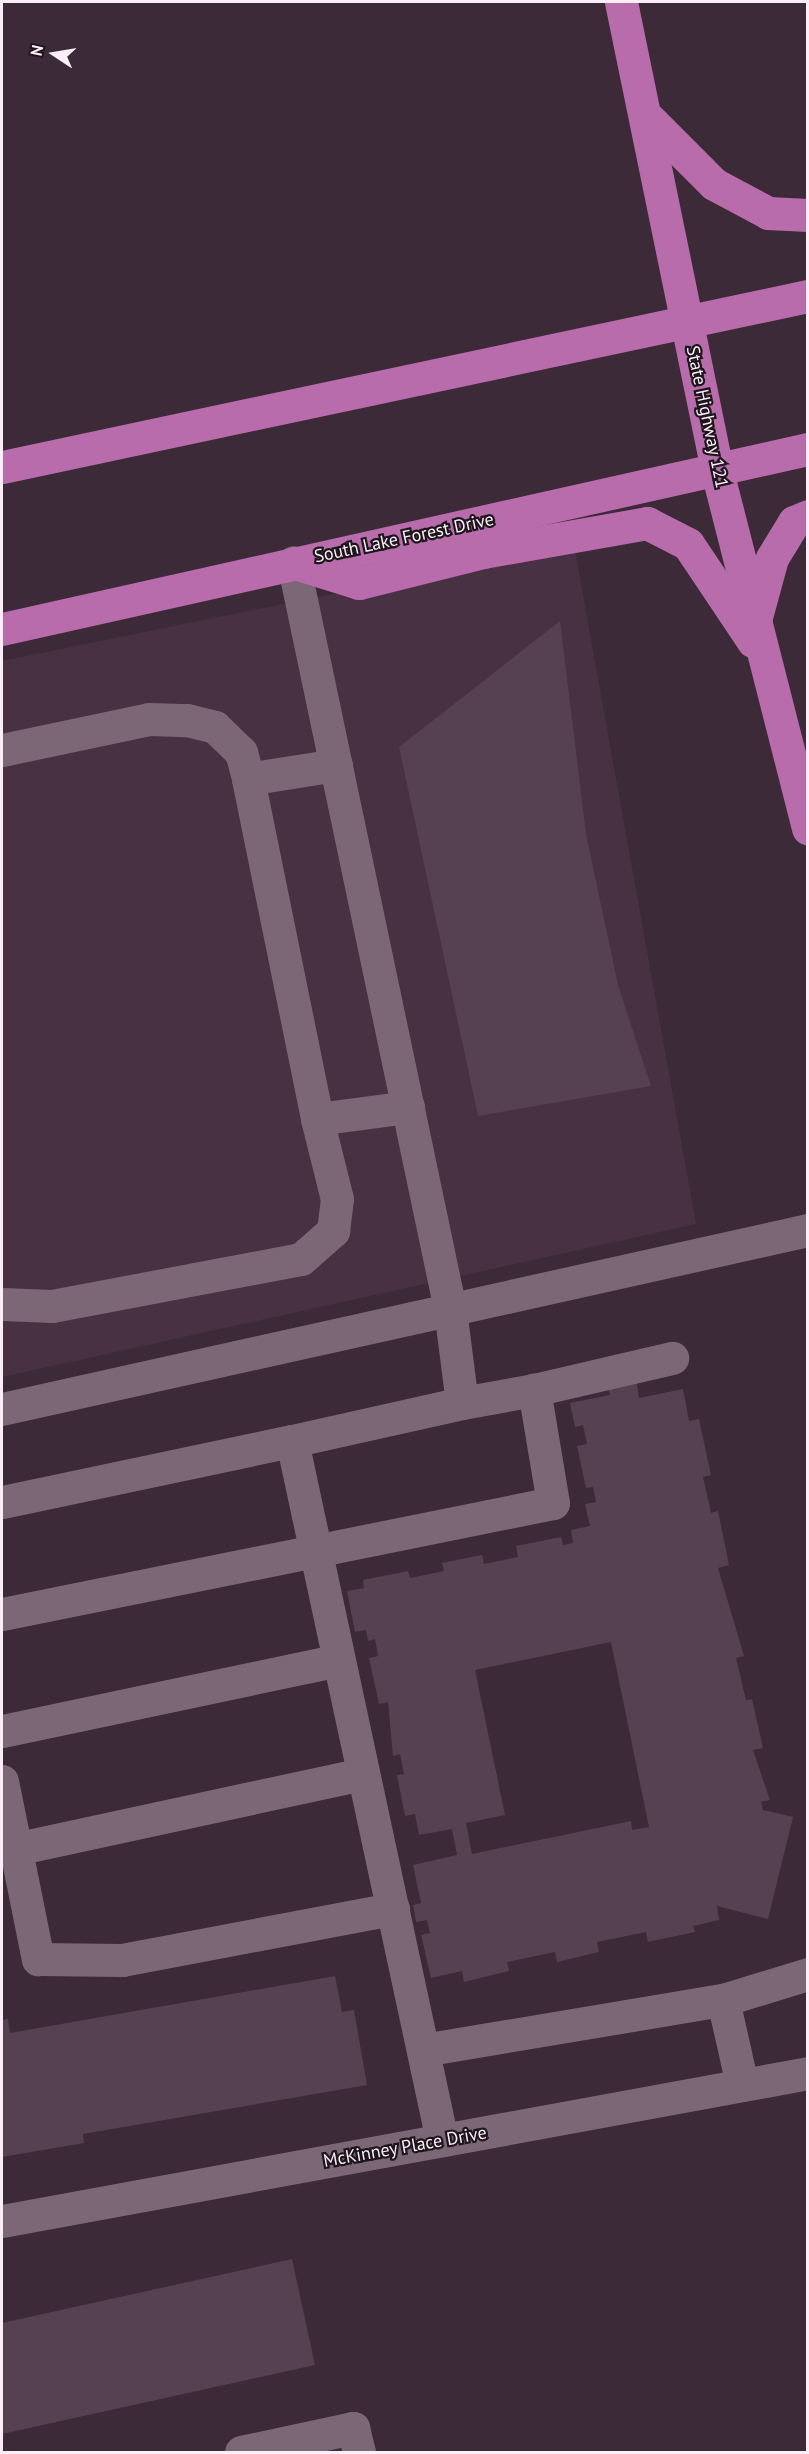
<!DOCTYPE html>
<html>
<head>
<meta charset="utf-8">
<style>
  body { margin:0 }
  #map { position:relative; width:809px; height:2454px; overflow:hidden; background:#3c2a38; font-family:"PT Sans",sans-serif }
  div>[style] { position:absolute }
  [style*='--x'] { left:calc(var(--x)*1px); top:calc(var(--y)*1px); width:calc(var(--w)*1px); rotate:calc(var(--a)*1deg) }
  .built>* { inset:0; background:#493144 }
  .building>* { inset:0; background:#554151 }
  .minor>* { height:33px; margin:-16.5px; padding:0 16.5px; transform-origin:16.5px; border-radius:16.5px; background:#7c6777 }
  .major>* { height:33px; margin:-16.5px; padding:0 16.5px; transform-origin:16.5px; border-radius:16.5px; background:#b86cab }
  span { translate:-50% -50%; white-space:nowrap; text-align:center; line-height:1.15; -webkit-text-stroke:4.5px #1e161c; paint-order:stroke }
  .street-label { font-size:18px; color:#fbeef7 }
  .frame { position:absolute; inset:0; border:3px solid #fbeef7; pointer-events:none }
  .north { position:absolute; left:24px; top:24px; width:60px; height:60px; -webkit-text-stroke:4px #1e161c; paint-order:stroke; rotate:282deg; font-size:16px; font-weight:700; line-height:24px; text-align:center; color:#fbeef7 }
  .north::after { content:''; display:block; margin:auto; width:21px; height:27px; background:#fbeef7; clip-path:polygon(50% 0,100% 100%,50% 72%,0 100%) }
</style>
</head>
<body>
<div id="map">
  <div class="built">
    <i style="clip-path:polygon(574px 545px,696px 1224px,2px 1377px,2px 661px)"></i>
  </div>
  <div class="building">
    <i style="clip-path:polygon(560px 621px,586px 834px,618px 985px,651px 1086px,478px 1116px,399px 747px)"></i>
    <i style="clip-path:polygon(evenodd,636px 1378px,639px 1398px,683px 1389px,689px 1421px,699px 1419px,711px 1475px,703px 1477px,711px 1513px,718px 1511px,729px 1565px,718px 1568px,744px 1656px,736px 1658px,746px 1700px,752px 1699px,763px 1748px,753px 1750px,770px 1800px,761px 1802px,763px 1810px,793px 1817px,768px 1919px,717px 1906px,719px 1920px,693px 1926px,695px 1932px,648px 1942px,646px 1932px,597px 1942px,599px 1952px,557px 1962px,555px 1952px,507px 1962px,509px 1971px,464px 1982px,462px 1971px,431px 1978px,421px 1935px,430px 1933px,427px 1920px,416px 1922px,413px 1905px,421px 1903px,413px 1865px,457px 1855px,452px 1829px,419px 1835px,415px 1814px,405px 1816px,397px 1775px,404px 1774px,400px 1754px,393px 1756px,388px 1702px,379px 1704px,369px 1658px,378px 1656px,375px 1639px,368px 1641px,366px 1630px,355px 1632px,347px 1591px,364px 1588px,363px 1580px,408px 1571px,410px 1578px,444px 1571px,442px 1563px,482px 1555px,484px 1564px,518px 1557px,516px 1546px,561px 1537px,563px 1545px,573px 1543px,571px 1530px,590px 1526px,585px 1504px,596px 1502px,593px 1487px,586px 1488px,577px 1446px,587px 1444px,583px 1425px,575px 1427px,570px 1403px,610px 1395px,607px 1384px,636px 1378px,611px 1642px,649px 1827px,632px 1830px,631px 1821px,472px 1854px,466px 1823px,505px 1815px,475px 1670px,611px 1642px)"></i>
    <i style="clip-path:polygon(335px 1976px,342px 2012px,354px 2010px,367px 2085px,83px 2134px,84px 2143px,2px 2157px,2px 2020px,8px 2019px,10px 2033px)"></i>
    <i style="clip-path:polygon(292px 2259px,315px 2365px,2px 2434px,2px 2323px)"></i>
  </div>
  <div class="minor">
    <i style="--x:2;--y:750;--w:150;--a:-11.9"></i>
    <i style="--x:149;--y:719;--w:38;--a:2"></i>
    <i style="--x:187;--y:720;--w:29;--a:14"></i>
    <i style="--x:215;--y:727;--w:36;--a:44"></i>
    <i style="--x:241;--y:752;--w:28;--a:75"></i>
    <i style="--x:336;--y:765;--w:89;--a:171"></i>
    <i style="--x:248;--y:779;--w:347;--a:78.5"></i>
    <i style="--x:317;--y:1119;--w:92;--a:-7.5"></i>
    <i style="--x:2;--y:1304;--w:50;--a:2.3"></i>
    <i style="--x:52;--y:1306;--w:253;--a:-10.7"></i>
    <i style="--x:301;--y:1259;--w:43;--a:-41.2"></i>
    <i style="--x:333;--y:1231;--w:32;--a:-83"></i>
    <i style="--x:337;--y:1199;--w:82;--a:-104"></i>
    <i style="--x:534;--y:1390;--w:142;--a:-13.1"></i>
    <i style="--x:2;--y:1409;--w:826;--a:-12.52"></i>
    <i style="--x:292;--y:1441;--w:174;--a:-12.6"></i>
    <i style="--x:462;--y:1403;--w:95;--a:-97.3"></i>
    <i style="--x:450;--y:1309;--w:763;--a:-101.87"></i>
    <i style="--x:2;--y:1502;--w:296;--a:-11.9"></i>
    <i style="--x:292;--y:1441;--w:715;--a:77.89"></i>
    <i style="--x:2;--y:1614;--w:562;--a:-11.39"></i>
    <i style="--x:553;--y:1503;--w:115;--a:-99.5"></i>
    <i style="--x:534;--y:1390;--w:73;--a:169.8"></i>
    <i style="--x:2;--y:1731;--w:344;--a:-11.9"></i>
    <i style="--x:2;--y:1781;--w:182;--a:78.6"></i>
    <i style="--x:38;--y:1959;--w:84;--a:0.7"></i>
    <i style="--x:122;--y:1960;--w:276;--a:-10.7"></i>
    <i style="--x:15;--y:1849;--w:356;--a:-12.2"></i>
    <i style="--x:723;--y:2000;--w:89;--a:-17"></i>
    <i style="--x:423;--y:2050;--w:304;--a:-9.5"></i>
    <i style="--x:723;--y:2000;--w:86;--a:77.3"></i>
    <i style="--x:2;--y:2221;--w:819;--a:-10.4"></i>
    <i style="--x:241;--y:2452;--w:115;--a:-12.1"></i>
    <i style="--x:353;--y:2428;--w:25;--a:76"></i>
  </div>
  <div class="major">
    <i style="--x:621;--y:2;--w:479;--a:78.4"></i>
    <i style="--x:717;--y:471;--w:369;--a:75.7"></i>
    <i style="--x:646;--y:116;--w:96;--a:45"></i>
    <i style="--x:714;--y:184;--w:61;--a:28.2"></i>
    <i style="--x:768;--y:213;--w:40;--a:2.9"></i>
    <i style="--x:2;--y:467;--w:824;--a:-11.98"></i>
    <i style="--x:295;--y:563;--w:67;--a:17.4"></i>
    <i style="--x:359;--y:583;--w:128;--a:-14"></i>
    <i style="--x:483;--y:552;--w:167;--a:-10"></i>
    <i style="--x:647;--y:523;--w:46;--a:27.1"></i>
    <i style="--x:688;--y:544;--w:117;--a:56.2"></i>
    <i style="--x:756;--y:617;--w:61;--a:-74.8"></i>
    <i style="--x:772;--y:558;--w:42;--a:-58.6"></i>
    <i style="--x:794;--y:522;--w:15;--a:-23"></i>
    <i style="--x:2;--y:629;--w:826;--a:-12.59"></i>
  </div>
  <div class="street-label">
    <span style="left:707px;top:417px;rotate:78deg">State Highway 121</span>
    <span style="left:404px;top:538px;rotate:-12deg">South Lake Forest Drive</span>
    <span style="left:405px;top:2147px;rotate:-10deg">McKinney Place Drive</span>
  </div>
  <div class="frame"></div>
  <div class="north">N</div>
</div>
</body>
</html>
